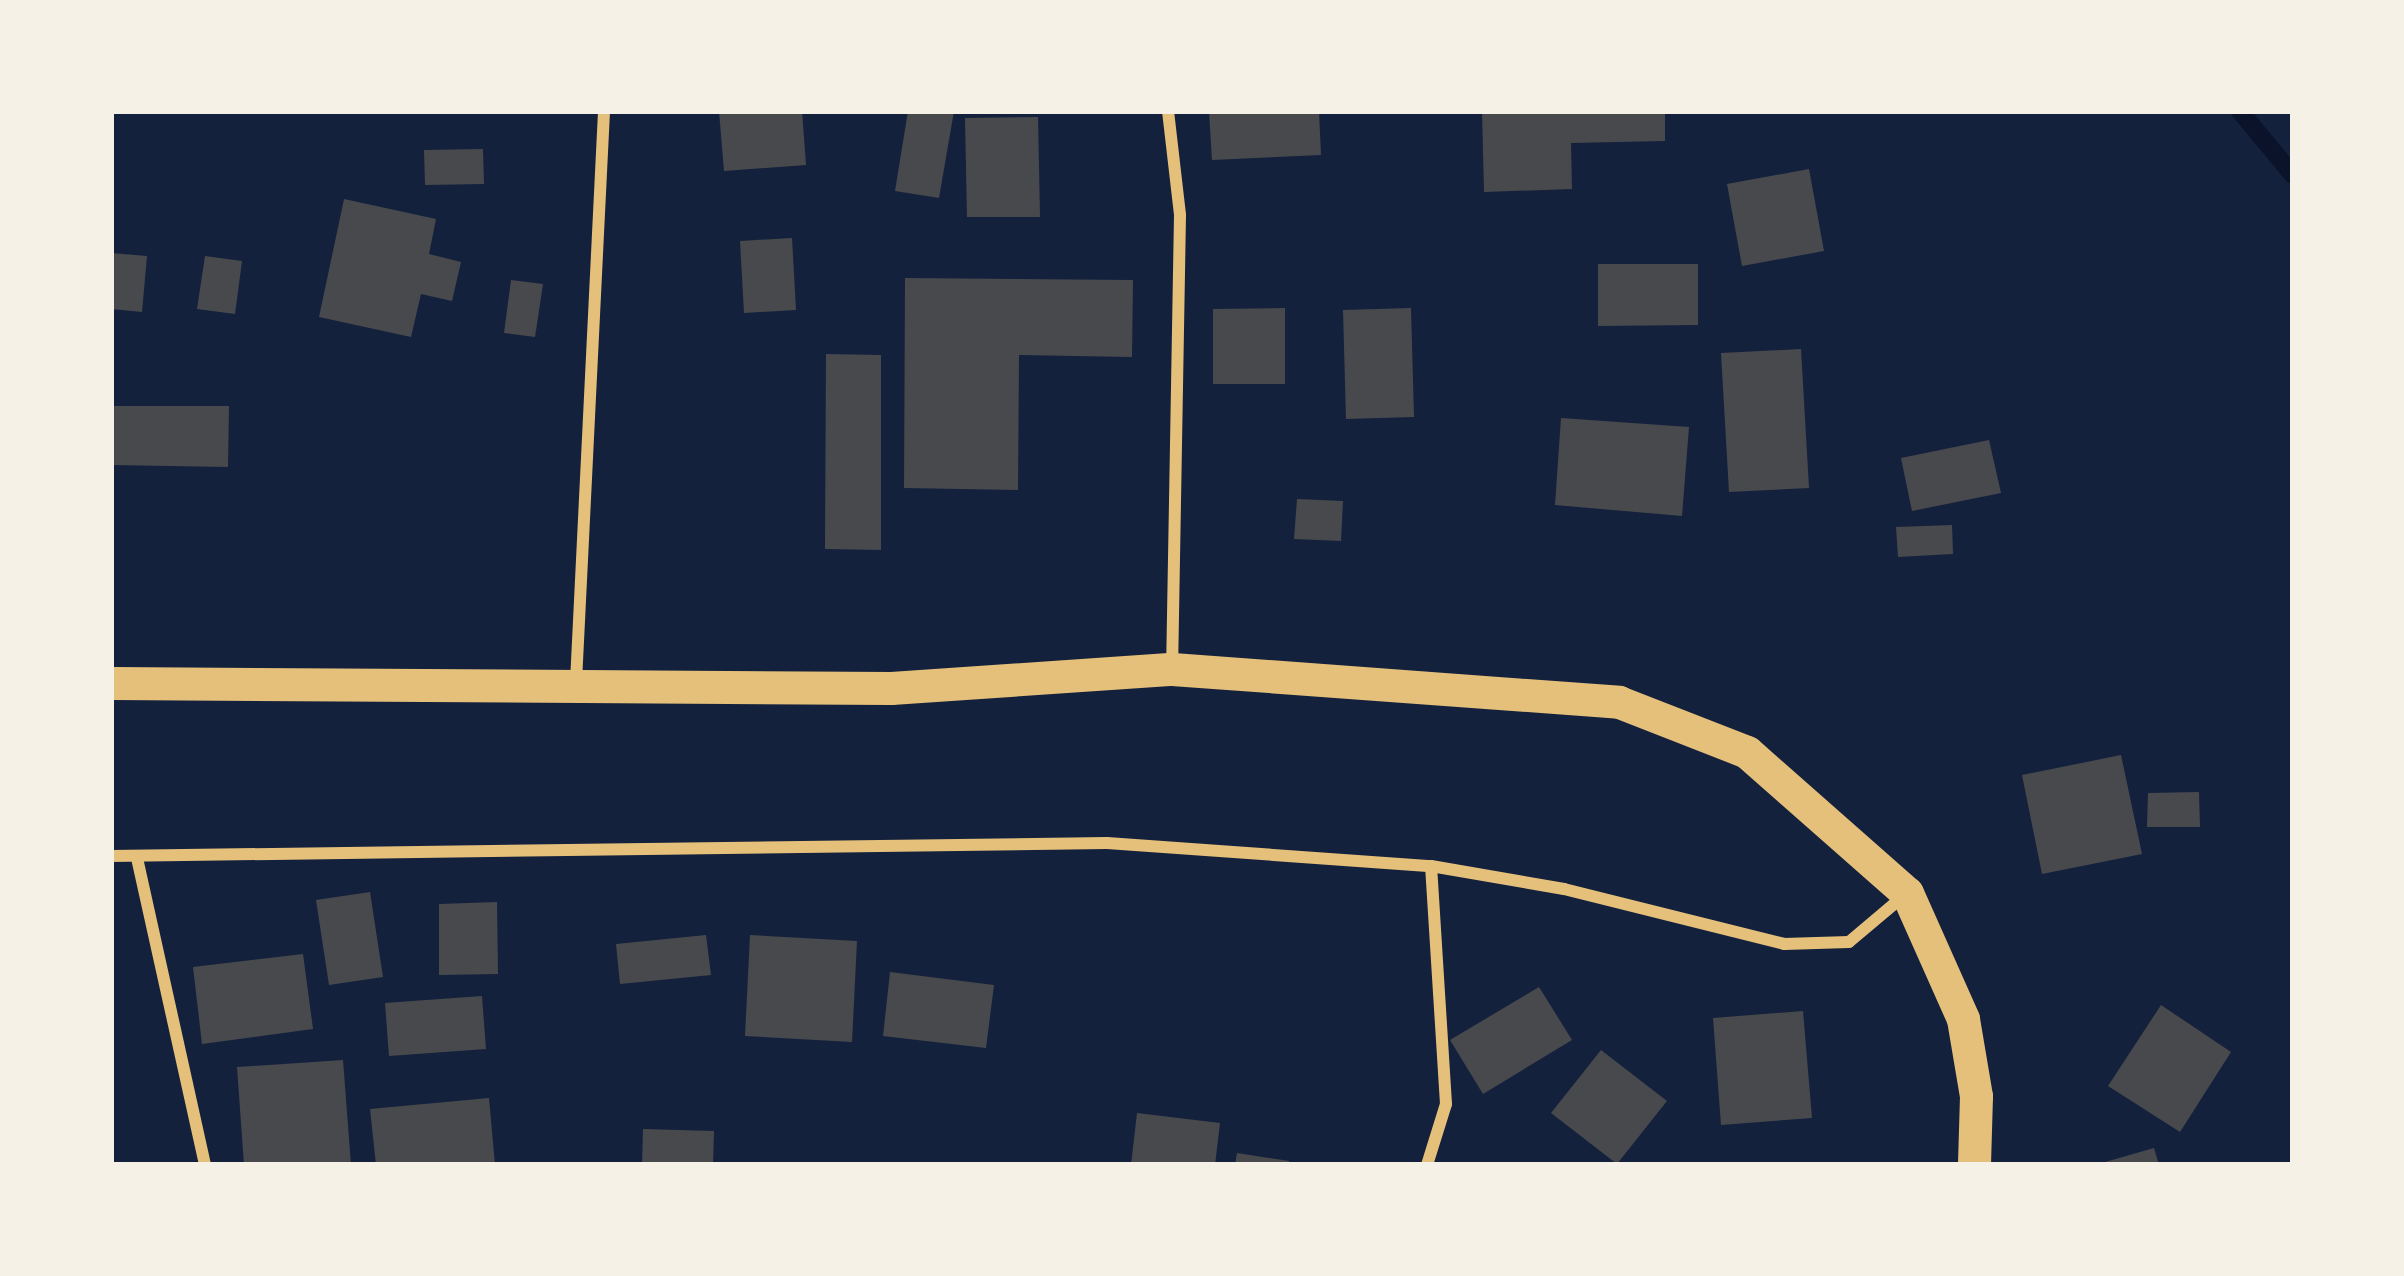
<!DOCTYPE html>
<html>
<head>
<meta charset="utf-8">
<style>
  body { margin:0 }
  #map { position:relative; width:2404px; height:1276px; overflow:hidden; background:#14213d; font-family:Commissioner,sans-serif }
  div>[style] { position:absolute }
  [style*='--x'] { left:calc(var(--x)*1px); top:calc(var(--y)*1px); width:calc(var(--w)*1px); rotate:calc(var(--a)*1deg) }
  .stream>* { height:18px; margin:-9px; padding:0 9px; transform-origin:9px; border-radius:9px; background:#0b132b }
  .building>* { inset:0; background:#48494c }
  .minor>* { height:12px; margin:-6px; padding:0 6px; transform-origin:6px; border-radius:6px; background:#e5c07b }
  .trunk>* { height:33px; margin:-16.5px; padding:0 16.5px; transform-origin:16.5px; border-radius:16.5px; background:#e5c07b }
  span { translate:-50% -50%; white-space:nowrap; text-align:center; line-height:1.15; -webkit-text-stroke:10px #f6f1e7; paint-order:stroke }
  .frame { position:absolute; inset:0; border:114px solid #f6f1e7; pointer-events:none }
</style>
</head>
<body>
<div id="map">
  <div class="stream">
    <i style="--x:2240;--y:111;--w:83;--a:50.4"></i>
  </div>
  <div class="building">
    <i style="clip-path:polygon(719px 111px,802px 111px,806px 165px,724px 171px)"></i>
    <i style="clip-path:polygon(908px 111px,954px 111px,939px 198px,895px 191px)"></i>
    <i style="clip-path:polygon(1209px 111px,1319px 111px,1321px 155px,1212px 160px)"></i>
    <i style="clip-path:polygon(1482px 111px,1665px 111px,1665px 141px,1571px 143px,1572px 189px,1484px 192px)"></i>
    <i style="clip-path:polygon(1038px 117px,1040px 217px,967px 217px,965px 118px)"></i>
    <i style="clip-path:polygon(483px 149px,484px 184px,425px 185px,424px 150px)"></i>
    <i style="clip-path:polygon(1809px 169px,1824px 251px,1742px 266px,1727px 184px)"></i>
    <i style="clip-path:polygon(344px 199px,436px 219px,429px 254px,461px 262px,452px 301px,421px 294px,411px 337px,319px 317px)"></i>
    <i style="clip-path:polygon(792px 238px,796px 310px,744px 313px,740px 241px)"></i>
    <i style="clip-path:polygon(111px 253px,147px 256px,142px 312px,111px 309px)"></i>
    <i style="clip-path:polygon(205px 256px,242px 261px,235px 314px,197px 309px)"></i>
    <i style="clip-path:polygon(1598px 264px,1698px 264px,1698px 325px,1598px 326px)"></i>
    <i style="clip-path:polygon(905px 278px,1133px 280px,1132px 357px,1019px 355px,1018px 490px,904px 488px)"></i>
    <i style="clip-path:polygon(511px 280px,543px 284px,535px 337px,504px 333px)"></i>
    <i style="clip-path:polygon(1285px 308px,1285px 384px,1213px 384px,1213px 309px)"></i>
    <i style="clip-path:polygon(1411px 308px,1414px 417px,1346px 419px,1343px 310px)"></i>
    <i style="clip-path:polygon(1801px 349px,1809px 488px,1729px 492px,1721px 353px)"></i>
    <i style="clip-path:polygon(826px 354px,881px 355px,881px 550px,825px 549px)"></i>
    <i style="clip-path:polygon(111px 406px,229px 406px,228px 467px,111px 465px)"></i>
    <i style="clip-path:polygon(1561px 418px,1689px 427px,1682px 516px,1555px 505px)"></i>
    <i style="clip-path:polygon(1989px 440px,2001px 493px,1912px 511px,1901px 458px)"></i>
    <i style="clip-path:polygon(1297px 499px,1343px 501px,1341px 541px,1294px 539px)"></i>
    <i style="clip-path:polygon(1952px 525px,1953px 554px,1898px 557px,1896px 527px)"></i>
    <i style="clip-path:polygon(2121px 755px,2142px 854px,2042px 874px,2022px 775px)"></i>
    <i style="clip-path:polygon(2199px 792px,2200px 827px,2147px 827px,2148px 793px)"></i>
    <i style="clip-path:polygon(370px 892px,383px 977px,329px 985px,316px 900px)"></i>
    <i style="clip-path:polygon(497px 902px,498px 974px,439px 975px,439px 904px)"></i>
    <i style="clip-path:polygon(706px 935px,711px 975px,620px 984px,616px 944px)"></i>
    <i style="clip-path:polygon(750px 935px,857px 941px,852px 1042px,745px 1036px)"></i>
    <i style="clip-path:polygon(303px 954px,313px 1029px,202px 1044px,193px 967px)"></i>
    <i style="clip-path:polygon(890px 972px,994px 985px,986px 1048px,883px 1036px)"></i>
    <i style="clip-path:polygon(1539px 987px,1572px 1040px,1483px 1094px,1450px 1040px)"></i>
    <i style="clip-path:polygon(482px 996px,486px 1049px,389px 1056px,385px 1003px)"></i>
    <i style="clip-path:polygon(2161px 1005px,2231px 1052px,2180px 1132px,2108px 1086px)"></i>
    <i style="clip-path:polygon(1803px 1011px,1812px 1118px,1721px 1125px,1713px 1018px)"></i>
    <i style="clip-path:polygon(1601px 1050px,1667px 1101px,1617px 1164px,1551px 1113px)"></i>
    <i style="clip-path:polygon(343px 1060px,351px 1165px,244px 1165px,237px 1067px)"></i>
    <i style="clip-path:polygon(489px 1098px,495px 1165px,376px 1165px,370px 1109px)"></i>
    <i style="clip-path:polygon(1137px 1113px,1220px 1123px,1215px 1165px,1131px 1165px)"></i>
    <i style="clip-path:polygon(643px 1129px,714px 1131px,713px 1165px,642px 1165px)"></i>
    <i style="clip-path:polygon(2154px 1148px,2159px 1165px,2099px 1165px,2098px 1164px)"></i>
    <i style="clip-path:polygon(1237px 1153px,1289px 1161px,1288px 1165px,1235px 1165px)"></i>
  </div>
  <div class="minor">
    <i style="--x:1168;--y:111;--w:105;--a:83.4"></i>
    <i style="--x:1180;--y:215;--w:452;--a:91"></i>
    <i style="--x:576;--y:682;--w:572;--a:-87.19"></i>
    <i style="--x:111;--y:856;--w:996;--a:-0.75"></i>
    <i style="--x:1107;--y:843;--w:325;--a:4.1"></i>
    <i style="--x:1431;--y:866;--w:135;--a:9.8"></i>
    <i style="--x:1564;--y:889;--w:227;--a:14"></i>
    <i style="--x:1784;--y:944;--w:65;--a:-1.8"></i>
    <i style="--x:1849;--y:942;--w:75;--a:-40.1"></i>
    <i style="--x:137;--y:858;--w:314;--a:77.5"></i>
    <i style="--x:1427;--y:1165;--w:64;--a:-72.7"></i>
    <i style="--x:1446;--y:1104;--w:238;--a:-93.6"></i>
  </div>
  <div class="trunk">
    <i style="--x:111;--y:683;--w:780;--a:0.37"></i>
    <i style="--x:891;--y:688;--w:282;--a:-3.9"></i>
    <i style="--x:1172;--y:669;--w:448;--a:4.2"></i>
    <i style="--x:1619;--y:702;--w:137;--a:21.3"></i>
    <i style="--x:1747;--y:752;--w:213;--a:41.4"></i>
    <i style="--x:1907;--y:893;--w:138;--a:66"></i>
    <i style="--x:1963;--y:1019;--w:78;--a:80.4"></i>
    <i style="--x:1976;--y:1096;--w:69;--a:91.7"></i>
  </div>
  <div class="frame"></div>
</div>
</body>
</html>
